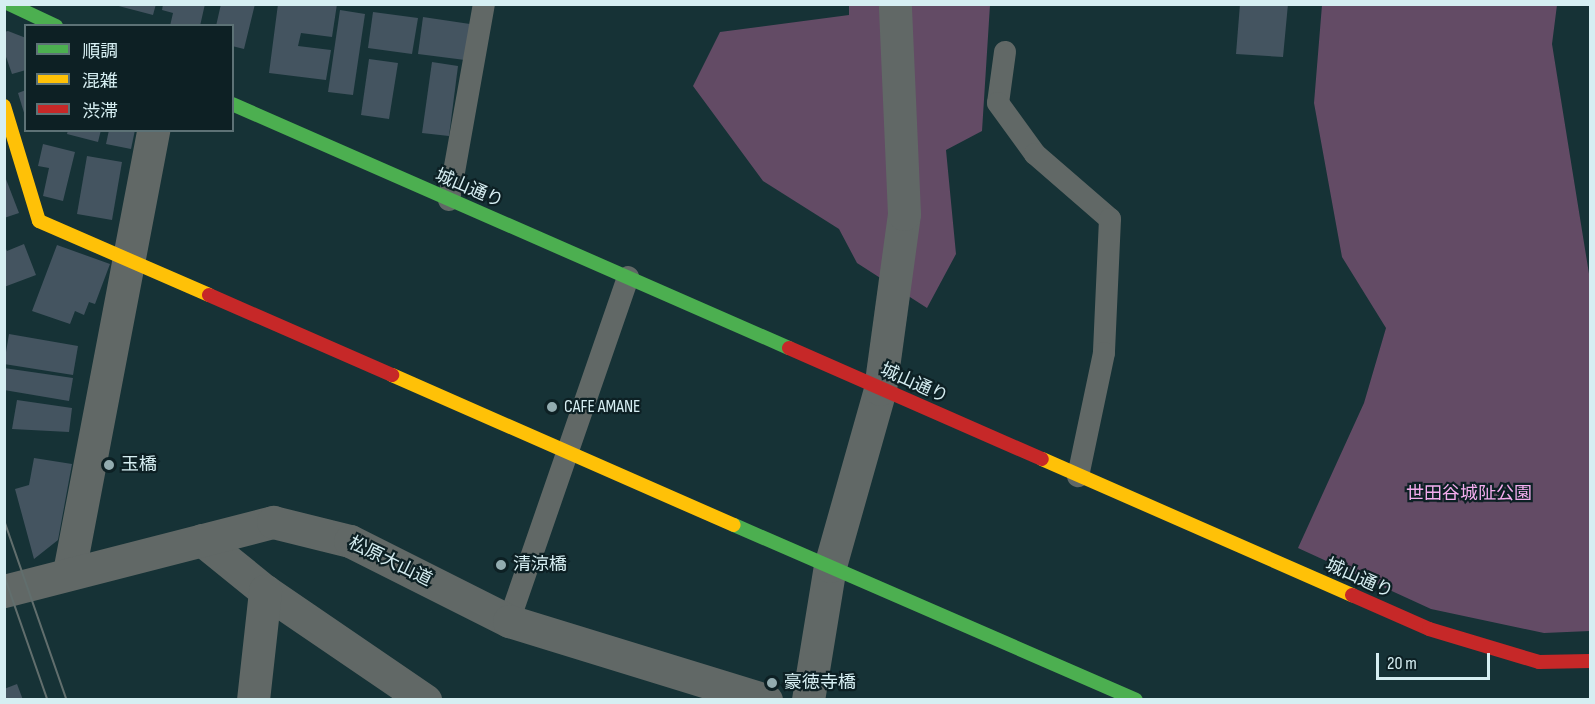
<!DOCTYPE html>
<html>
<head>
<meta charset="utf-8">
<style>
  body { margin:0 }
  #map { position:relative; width:1595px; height:704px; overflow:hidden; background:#163236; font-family:"Sofia Sans Condensed","Noto Sans JP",sans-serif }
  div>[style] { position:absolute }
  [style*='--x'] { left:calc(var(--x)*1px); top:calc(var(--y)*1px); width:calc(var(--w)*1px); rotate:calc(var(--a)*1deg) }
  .green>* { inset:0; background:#634b65 }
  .building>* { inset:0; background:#445460 }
  .lane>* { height:22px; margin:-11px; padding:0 11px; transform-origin:11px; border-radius:11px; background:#616866 }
  .street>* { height:33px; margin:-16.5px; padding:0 16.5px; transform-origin:16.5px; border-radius:16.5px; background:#616866 }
  .fast>* { height:14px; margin:-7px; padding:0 7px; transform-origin:7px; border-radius:7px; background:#4caf50 }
  .slow>* { height:14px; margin:-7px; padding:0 7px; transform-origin:7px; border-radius:7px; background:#ffc107 }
  .jam>* { height:14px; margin:-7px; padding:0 7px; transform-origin:7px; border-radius:7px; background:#c62828 }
  .tram>* { height:1.5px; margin:-0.75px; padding:0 0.75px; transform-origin:0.75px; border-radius:0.75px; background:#616e6d }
  .dots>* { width:16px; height:16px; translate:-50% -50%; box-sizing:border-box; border:3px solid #0d2024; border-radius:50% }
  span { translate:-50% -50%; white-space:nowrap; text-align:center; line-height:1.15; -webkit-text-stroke:4.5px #0d2024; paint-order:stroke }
  .street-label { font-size:18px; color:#d6eef2 }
  .poi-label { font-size:18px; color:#d6eef2 }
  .left { translate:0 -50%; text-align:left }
  .park-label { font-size:18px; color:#f3aded }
  .frame { position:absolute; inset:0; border:6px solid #d6eef2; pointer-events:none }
  .legend { position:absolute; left:24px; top:24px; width:210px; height:108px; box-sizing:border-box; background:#0d2024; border:2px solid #5d7276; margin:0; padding:8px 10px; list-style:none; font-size:18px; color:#d6eef2 }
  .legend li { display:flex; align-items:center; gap:12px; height:30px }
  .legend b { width:30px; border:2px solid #5d7276 }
  .scale { position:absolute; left:1376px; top:653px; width:114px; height:27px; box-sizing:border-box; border:3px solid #d6eef2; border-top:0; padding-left:8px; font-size:18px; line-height:21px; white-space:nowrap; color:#d6eef2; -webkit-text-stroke:4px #0d2024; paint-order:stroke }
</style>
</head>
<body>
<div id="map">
  <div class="green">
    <i style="clip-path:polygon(849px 5px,990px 5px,982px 131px,946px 150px,956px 254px,927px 308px,857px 263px,839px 229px,763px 181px,693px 86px,720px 32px,849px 15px)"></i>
    <i style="clip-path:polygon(1322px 5px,1557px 5px,1552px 44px,1590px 280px,1590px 631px,1544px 633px,1431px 609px,1298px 548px,1364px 403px,1386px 328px,1342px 257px,1314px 103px)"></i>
  </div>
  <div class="building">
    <i style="clip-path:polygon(111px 4px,156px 4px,153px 15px)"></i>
    <i style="clip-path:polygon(163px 4px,205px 4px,200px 26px,170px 26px,173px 13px,162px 10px)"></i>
    <i style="clip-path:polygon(221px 4px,255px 4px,244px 49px,232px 46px,232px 26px,216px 26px)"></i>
    <i style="clip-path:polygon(278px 4px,337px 4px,332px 37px,301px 33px,298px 46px,331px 50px,326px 80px,269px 73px)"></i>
    <i style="clip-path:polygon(1240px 4px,1288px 4px,1283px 57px,1236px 54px)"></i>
    <i style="clip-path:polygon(340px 10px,365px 14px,353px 95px,328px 92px)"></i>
    <i style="clip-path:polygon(373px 12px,418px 18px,412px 54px,368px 48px)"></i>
    <i style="clip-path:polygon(423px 17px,470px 24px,465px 60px,418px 54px)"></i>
    <i style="clip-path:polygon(8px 31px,26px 38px,26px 70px,12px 74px,4px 51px,4px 32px)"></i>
    <i style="clip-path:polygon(369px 59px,398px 63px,389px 119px,361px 115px)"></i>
    <i style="clip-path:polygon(432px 62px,458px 66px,449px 136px,422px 133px)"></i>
    <i style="clip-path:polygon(26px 90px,26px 116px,25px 116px,18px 93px)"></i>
    <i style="clip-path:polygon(68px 130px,101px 130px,98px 142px,67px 134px)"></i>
    <i style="clip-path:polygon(109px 130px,135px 130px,131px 149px,106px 144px)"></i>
    <i style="clip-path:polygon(43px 144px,75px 152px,63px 201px,43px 196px,49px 168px,38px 166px)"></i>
    <i style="clip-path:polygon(87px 156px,122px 162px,112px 220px,77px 214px)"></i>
    <i style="clip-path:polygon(4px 174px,19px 213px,4px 218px)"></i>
    <i style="clip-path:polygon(24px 244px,36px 275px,4px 287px,4px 245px,7px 251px)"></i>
    <i style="clip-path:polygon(57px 245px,110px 264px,95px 304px,89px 302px,84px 315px,75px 311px,70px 324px,32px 311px)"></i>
    <i style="clip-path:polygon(9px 334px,78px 346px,73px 375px,4px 364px)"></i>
    <i style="clip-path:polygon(4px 368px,73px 378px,69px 401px,4px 390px)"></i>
    <i style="clip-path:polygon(17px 400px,72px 408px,69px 432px,12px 429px)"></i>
    <i style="clip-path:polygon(34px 458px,72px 464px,58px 540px,34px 559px,15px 489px,29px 485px)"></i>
    <i style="clip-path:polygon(17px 684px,23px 700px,4px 700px,4px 689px)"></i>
  </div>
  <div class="lane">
    <i style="--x:1005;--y:52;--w:51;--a:97.8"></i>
    <i style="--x:998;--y:103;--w:63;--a:54"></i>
    <i style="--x:1035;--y:154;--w:99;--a:40.9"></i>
    <i style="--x:1110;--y:219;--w:134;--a:92.6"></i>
    <i style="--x:1104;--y:353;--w:126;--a:101.9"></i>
    <i style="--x:449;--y:200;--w:199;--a:-79.9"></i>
    <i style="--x:509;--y:621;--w:364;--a:-70.9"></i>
  </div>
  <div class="street">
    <i style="--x:202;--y:540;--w:81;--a:39"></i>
    <i style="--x:265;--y:591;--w:194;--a:34.3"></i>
    <i style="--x:69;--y:572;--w:450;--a:-79.2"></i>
    <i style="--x:4;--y:591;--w:278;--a:-14.4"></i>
    <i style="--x:273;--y:522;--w:79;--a:13.9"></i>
    <i style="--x:350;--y:541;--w:178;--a:26.7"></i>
    <i style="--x:509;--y:621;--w:269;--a:17.1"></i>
    <i style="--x:253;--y:700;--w:110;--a:-83.7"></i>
    <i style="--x:808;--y:700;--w:136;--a:-80.7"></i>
    <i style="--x:830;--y:566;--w:184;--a:-74.2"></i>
    <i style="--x:880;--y:389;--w:177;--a:-82.2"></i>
    <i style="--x:904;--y:214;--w:210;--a:-92.5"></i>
  </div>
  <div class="fast">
    <i style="--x:9;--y:4;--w:52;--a:25.1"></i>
    <i style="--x:232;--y:104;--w:608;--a:23.66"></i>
    <i style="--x:734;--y:525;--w:438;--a:23.5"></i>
  </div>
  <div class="slow">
    <i style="--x:4;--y:106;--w:120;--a:73.1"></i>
    <i style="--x:39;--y:221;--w:185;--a:23.5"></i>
    <i style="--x:392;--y:375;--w:373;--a:23.7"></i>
    <i style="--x:1042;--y:459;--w:339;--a:23.7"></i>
  </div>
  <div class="jam">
    <i style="--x:209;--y:295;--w:200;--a:23.6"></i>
    <i style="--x:789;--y:348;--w:276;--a:23.7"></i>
    <i style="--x:1352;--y:595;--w:84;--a:23.8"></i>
    <i style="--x:1429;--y:629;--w:115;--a:16.7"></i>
    <i style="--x:1539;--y:662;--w:51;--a:-1.1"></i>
  </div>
  <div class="tram">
    <i style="--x:4;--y:519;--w:192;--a:70.8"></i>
    <i style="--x:4;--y:574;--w:133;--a:70.8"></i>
  </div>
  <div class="dots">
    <i style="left:552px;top:407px;background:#93acb0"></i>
    <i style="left:109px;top:465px;background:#93acb0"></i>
    <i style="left:501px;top:565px;background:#93acb0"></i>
    <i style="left:772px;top:683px;background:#93acb0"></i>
  </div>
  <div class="street-label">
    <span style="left:469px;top:189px;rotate:23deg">城山通り</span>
    <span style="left:914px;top:384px;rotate:24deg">城山通り</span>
    <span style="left:390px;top:562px;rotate:26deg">松原大山道</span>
    <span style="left:1359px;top:579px;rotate:24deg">城山通り</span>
  </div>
  <div class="poi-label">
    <span class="left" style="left:564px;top:407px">CAFE AMANE</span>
    <span class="left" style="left:121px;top:465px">玉橋</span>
    <span class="left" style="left:513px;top:565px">清涼橋</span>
    <span class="left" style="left:784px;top:683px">豪徳寺橋</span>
  </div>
  <div class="park-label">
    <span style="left:1469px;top:494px">世田谷城阯公園</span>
  </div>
  <div class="frame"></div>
  <ul class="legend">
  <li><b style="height:8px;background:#4caf50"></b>順調</li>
  <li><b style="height:8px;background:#ffc107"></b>混雑</li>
  <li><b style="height:8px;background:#c62828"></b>渋滞</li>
  </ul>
  <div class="scale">20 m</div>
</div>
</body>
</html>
